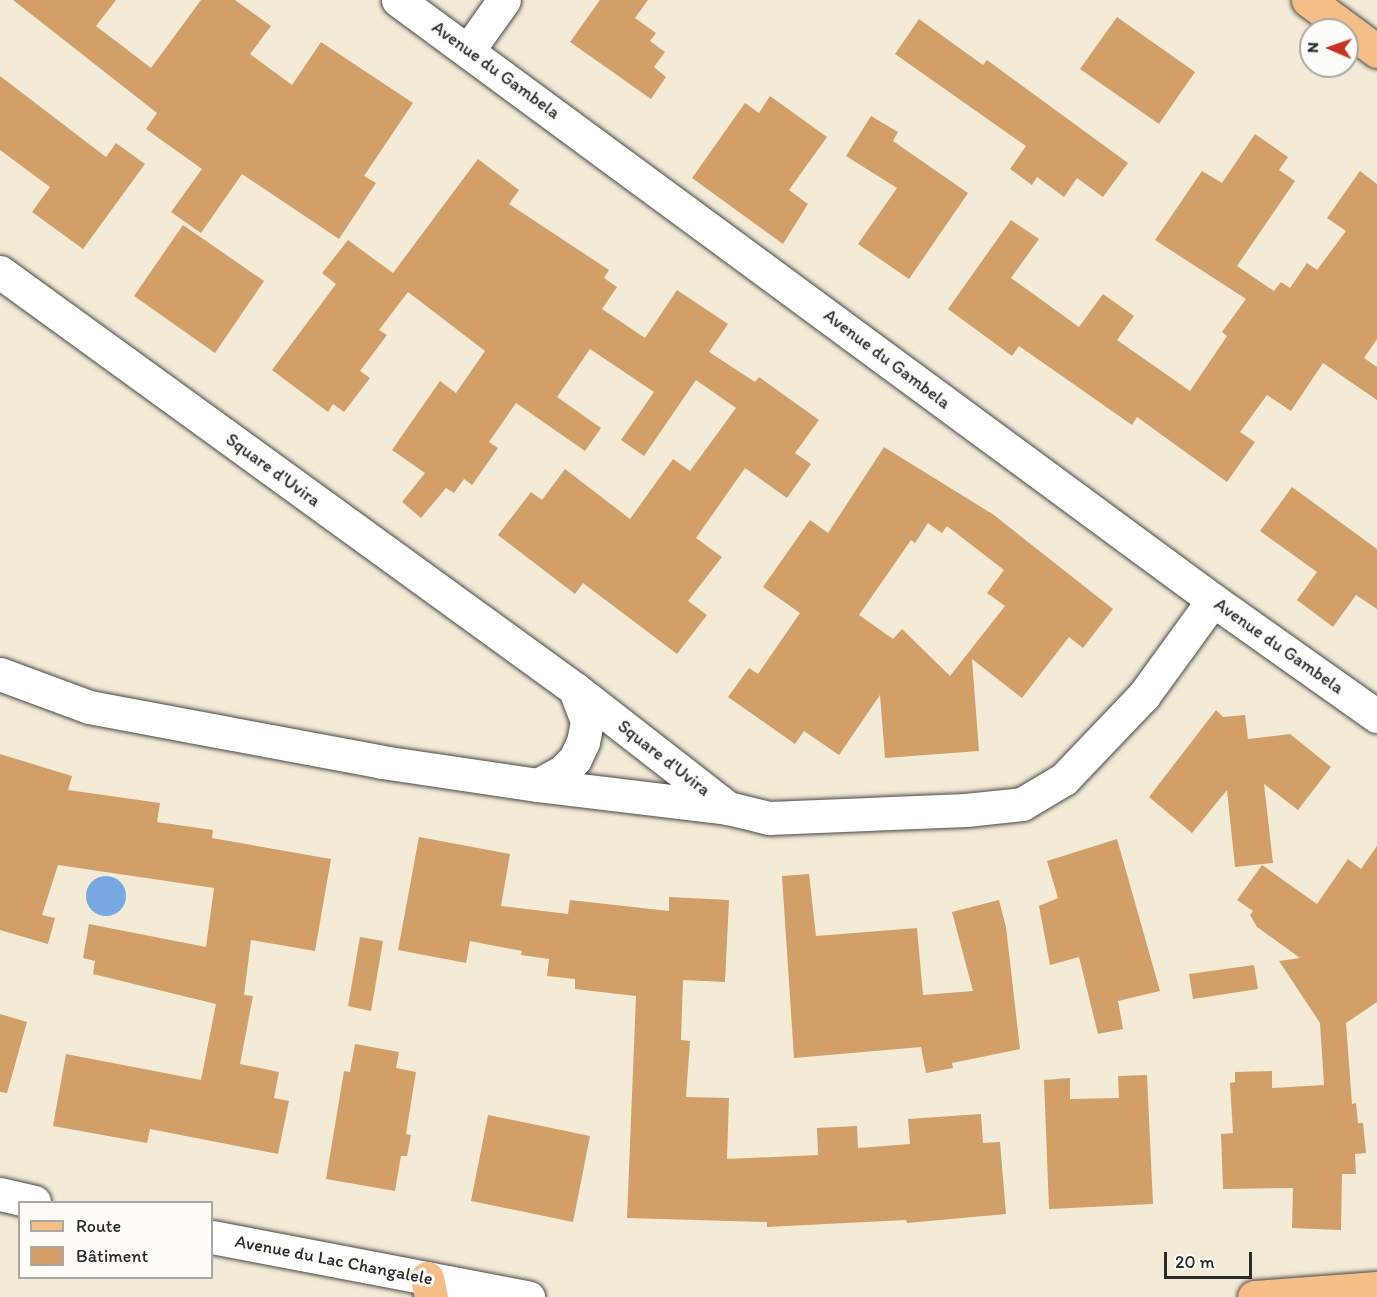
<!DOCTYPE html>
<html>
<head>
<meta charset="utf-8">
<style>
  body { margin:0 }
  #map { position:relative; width:1377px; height:1297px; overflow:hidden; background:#f3ebd6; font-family:Itim,sans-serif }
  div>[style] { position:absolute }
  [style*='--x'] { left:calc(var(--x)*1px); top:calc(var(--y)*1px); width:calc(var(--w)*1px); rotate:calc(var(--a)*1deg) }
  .water>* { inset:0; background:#78a8e2 }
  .round { border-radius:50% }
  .building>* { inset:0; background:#d39f68 }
  .roads { filter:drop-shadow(0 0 2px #494845) drop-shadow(0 0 2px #494845) }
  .minor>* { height:33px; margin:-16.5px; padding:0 16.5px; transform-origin:16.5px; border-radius:16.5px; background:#fff }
  .major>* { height:33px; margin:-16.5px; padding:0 16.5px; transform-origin:16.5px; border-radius:16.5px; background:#f6be87 }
  .highway>* { height:33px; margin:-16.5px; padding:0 16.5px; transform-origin:16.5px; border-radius:16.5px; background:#f6be87 }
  span { translate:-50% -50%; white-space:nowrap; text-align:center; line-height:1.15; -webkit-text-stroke:6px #fdfcf7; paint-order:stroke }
  .street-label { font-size:18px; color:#2b2b2b }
  .legend { position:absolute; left:18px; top:1201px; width:195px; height:78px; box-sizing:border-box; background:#fdfcf7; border:2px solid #a9a8a5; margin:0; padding:8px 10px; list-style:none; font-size:18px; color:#2b2b2b }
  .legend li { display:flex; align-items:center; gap:12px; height:30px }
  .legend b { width:30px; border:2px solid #a9a8a5 }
  .north { position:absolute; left:1299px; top:18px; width:60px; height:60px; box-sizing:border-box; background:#fdfcf7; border:2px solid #a9a8a5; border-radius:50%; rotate:272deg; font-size:16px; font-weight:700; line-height:24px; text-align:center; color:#2b2b2b }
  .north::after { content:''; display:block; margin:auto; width:21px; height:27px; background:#c8321e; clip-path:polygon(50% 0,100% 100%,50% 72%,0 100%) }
  .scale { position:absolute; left:1164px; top:1252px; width:88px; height:27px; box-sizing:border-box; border:3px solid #2b2b2b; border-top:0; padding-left:8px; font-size:18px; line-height:21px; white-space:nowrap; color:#2b2b2b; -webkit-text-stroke:4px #fdfcf7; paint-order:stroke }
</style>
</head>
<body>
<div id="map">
  <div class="water">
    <i class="round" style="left:86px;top:876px;width:40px;height:40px"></i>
  </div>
  <div class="building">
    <i style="clip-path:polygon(13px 0,116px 0,96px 26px,151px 68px,201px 0,235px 0,271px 26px,250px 54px,292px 85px,321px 42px,413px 103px,364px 176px,376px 183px,339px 239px,242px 174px,201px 233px,171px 212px,202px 169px,146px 129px,157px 113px)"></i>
    <i style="clip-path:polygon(600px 0,648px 0,635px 18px,656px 33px,650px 41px,665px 52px,654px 67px,666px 77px,651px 99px,570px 42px)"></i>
    <i style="clip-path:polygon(1117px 17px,1195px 72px,1159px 124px,1080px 69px)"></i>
    <i style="clip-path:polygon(919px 19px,983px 65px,987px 60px,1128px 163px,1103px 197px,1077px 178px,1064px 197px,1037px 177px,1032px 185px,1010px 169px,1026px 146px,895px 54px)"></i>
    <i style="clip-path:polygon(0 76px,106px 157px,116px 143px,145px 164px,83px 249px,32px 212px,50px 187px,0 150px)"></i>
    <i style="clip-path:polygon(770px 96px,827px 137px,789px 190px,808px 204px,783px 244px,692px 178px,745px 103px,759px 113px)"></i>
    <i style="clip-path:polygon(871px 116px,898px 132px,893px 141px,968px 193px,909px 279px,858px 244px,897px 188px,846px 156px)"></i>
    <i style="clip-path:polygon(1255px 134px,1288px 157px,1279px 170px,1295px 181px,1237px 266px,1274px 291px,1281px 282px,1290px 288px,1307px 263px,1317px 270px,1346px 231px,1327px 218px,1360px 171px,1377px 184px,1377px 339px,1364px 358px,1377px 367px,1377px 400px,1323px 363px,1291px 411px,1267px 395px,1240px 432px,1255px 442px,1227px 482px,1137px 417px,1132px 425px,1019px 346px,1012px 356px,948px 309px,1011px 220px,1039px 239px,1011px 278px,1079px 327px,1103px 294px,1134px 316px,1117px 340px,1190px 391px,1227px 336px,1222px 332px,1246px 299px,1155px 240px,1202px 171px,1222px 183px)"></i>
    <i style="clip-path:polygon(478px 159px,519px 190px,509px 204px,609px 270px,604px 278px,617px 287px,602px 309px,645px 338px,677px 290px,728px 324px,709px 352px,755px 382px,759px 377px,819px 420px,795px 453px,811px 464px,787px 498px,745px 468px,696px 538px,722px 557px,688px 601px,707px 615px,677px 654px,583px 583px,575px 594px,498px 535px,531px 492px,542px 500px,565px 469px,630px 519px,673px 459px,690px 471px,736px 408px,696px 380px,644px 456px,621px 440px,654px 392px,590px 349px,557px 397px,601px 428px,585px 451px,516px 403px,489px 442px,498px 448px,472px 485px,464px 479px,454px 493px,446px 488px,421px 518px,402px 502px,425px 473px,392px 450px,440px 381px,456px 393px,485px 351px,408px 292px,379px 330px,387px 335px,360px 371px,370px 378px,344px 412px,333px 404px,328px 412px,272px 370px,336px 284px,322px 273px,348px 240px,393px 273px)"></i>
    <i style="clip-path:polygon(183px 225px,264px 281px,215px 353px,134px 296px)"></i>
    <i style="clip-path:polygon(evenodd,884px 447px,994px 515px,1113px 609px,1083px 648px,1069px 637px,1022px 698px,972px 659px,979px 751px,885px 758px,880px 695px,839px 755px,804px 731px,795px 744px,728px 697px,749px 668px,758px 674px,800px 613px,763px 587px,810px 520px,828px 533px,884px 447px,928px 523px,942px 533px,947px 526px,1004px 570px,987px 593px,1005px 606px,950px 676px,902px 629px,893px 639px,859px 615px,911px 540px,915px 543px,928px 523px)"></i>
    <i style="clip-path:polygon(1292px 487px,1377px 549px,1377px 609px,1356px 595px,1333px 627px,1297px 600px,1317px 572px,1260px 531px)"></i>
    <i style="clip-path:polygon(1216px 710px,1223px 717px,1245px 715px,1248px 739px,1290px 734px,1331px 767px,1298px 810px,1264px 784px,1273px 863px,1235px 867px,1227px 790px,1192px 833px,1149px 797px)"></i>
    <i style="clip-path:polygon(0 754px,72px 776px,68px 790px,160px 803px,157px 822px,213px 830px,212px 838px,331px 859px,315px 951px,251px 940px,244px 995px,253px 996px,240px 1064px,279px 1072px,274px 1098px,289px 1101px,278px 1154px,150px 1129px,147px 1143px,53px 1126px,66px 1054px,201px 1080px,216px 1004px,93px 974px,95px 961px,83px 958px,89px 924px,206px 947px,214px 888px,58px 865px,42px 915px,55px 918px,48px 944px,0 930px)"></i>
    <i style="clip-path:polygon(419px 837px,510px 854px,501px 906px,568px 914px,570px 900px,669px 911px,669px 897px,729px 900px,725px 982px,683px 980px,681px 1040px,690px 1041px,686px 1097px,729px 1098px,727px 1159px,818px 1155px,817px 1128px,857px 1126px,858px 1148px,910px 1144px,908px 1119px,981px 1114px,983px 1143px,1000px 1142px,1006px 1214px,907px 1223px,906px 1220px,767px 1227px,767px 1222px,627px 1218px,636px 996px,575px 989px,575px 979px,547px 976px,549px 959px,521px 955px,522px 951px,470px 941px,466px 963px,398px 950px)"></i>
    <i style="clip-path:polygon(1117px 839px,1160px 991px,1118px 1001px,1123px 1029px,1098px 1034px,1079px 957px,1050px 965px,1039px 906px,1058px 898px,1047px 861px)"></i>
    <i style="clip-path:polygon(1377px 846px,1377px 1002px,1346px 1023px,1352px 1104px,1356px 1103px,1358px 1123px,1363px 1123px,1366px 1153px,1355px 1154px,1356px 1174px,1342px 1174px,1341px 1230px,1292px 1228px,1293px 1188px,1223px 1189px,1221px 1134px,1233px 1133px,1230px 1083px,1235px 1082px,1235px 1072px,1272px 1071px,1272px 1088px,1324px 1085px,1320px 1023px,1279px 961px,1300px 958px,1257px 927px,1250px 915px,1253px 911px,1237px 900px,1262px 865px,1317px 904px,1348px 859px,1361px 869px)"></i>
    <i style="clip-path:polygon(809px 874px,816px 936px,917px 928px,923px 995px,973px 991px,952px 912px,999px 900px,1006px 927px,1020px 1049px,952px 1063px,953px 1068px,926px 1073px,921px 1047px,794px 1058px,782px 876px)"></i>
    <i style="clip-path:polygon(360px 937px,383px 941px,371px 1011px,348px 1006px)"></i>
    <i style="clip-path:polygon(1254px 965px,1258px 989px,1193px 999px,1189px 974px)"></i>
    <i style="clip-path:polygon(0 1014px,27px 1022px,7px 1093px,0 1092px)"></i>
    <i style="clip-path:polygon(355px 1044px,399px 1052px,396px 1068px,416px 1072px,406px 1134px,411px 1135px,407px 1156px,401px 1156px,395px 1191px,326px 1179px,344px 1071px,350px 1072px)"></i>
    <i style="clip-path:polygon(1147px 1075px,1153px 1204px,1049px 1209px,1044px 1080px,1070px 1078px,1070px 1099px,1119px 1098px,1118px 1076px)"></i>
    <i style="clip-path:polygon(488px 1115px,590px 1136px,573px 1222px,471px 1201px)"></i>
  </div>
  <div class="roads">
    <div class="minor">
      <i style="--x:398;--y:0;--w:1012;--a:36.36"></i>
      <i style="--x:1213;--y:600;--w:201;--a:35.3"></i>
      <i style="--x:469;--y:49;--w:60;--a:-54.5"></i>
      <i style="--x:0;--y:272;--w:710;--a:35.95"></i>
      <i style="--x:575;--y:689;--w:194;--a:37.9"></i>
      <i style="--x:0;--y:674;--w:95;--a:20.3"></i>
      <i style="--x:89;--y:707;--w:298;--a:10.6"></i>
      <i style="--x:382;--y:762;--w:158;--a:8.4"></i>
      <i style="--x:538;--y:785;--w:191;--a:6.9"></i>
      <i style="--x:728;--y:808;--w:42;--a:13.7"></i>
      <i style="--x:769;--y:818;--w:197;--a:-2.3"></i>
      <i style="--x:966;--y:810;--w:56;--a:-6.1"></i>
      <i style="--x:1022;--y:804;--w:49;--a:-30.8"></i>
      <i style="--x:1064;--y:779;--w:116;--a:-46.4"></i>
      <i style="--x:1144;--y:695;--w:117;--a:-54"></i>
      <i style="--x:538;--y:785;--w:29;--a:-29"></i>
      <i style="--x:563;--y:771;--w:17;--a:-45"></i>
      <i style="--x:575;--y:759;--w:19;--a:-65"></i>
      <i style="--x:583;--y:742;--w:21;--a:-79"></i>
      <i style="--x:587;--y:721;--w:34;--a:-111"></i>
      <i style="--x:0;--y:1194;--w:35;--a:13"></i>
      <i style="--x:212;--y:1237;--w:322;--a:10.8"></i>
    </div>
    <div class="major">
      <i style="--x:427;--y:1278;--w:19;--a:78"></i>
      <i style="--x:1254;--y:1297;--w:123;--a:-4.2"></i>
    </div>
    <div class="highway">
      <i style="--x:1308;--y:0;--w:86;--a:36.5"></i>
    </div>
  </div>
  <div class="street-label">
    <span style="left:496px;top:70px;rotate:36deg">Avenue du Gambela</span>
    <span style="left:887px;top:359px;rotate:37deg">Avenue du Gambela</span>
    <span style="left:273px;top:470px;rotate:36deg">Square d'Uvira</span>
    <span style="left:1279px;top:646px;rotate:35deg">Avenue du Gambela</span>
    <span style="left:664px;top:758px;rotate:38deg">Square d'Uvira</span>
    <span style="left:334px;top:1260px;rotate:11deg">Avenue du Lac Changalele</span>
  </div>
  <ul class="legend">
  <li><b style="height:8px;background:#f6be87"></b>Route</li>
  <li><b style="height:16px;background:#d39f68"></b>Bâtiment</li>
  </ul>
  <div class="north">N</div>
  <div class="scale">20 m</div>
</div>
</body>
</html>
